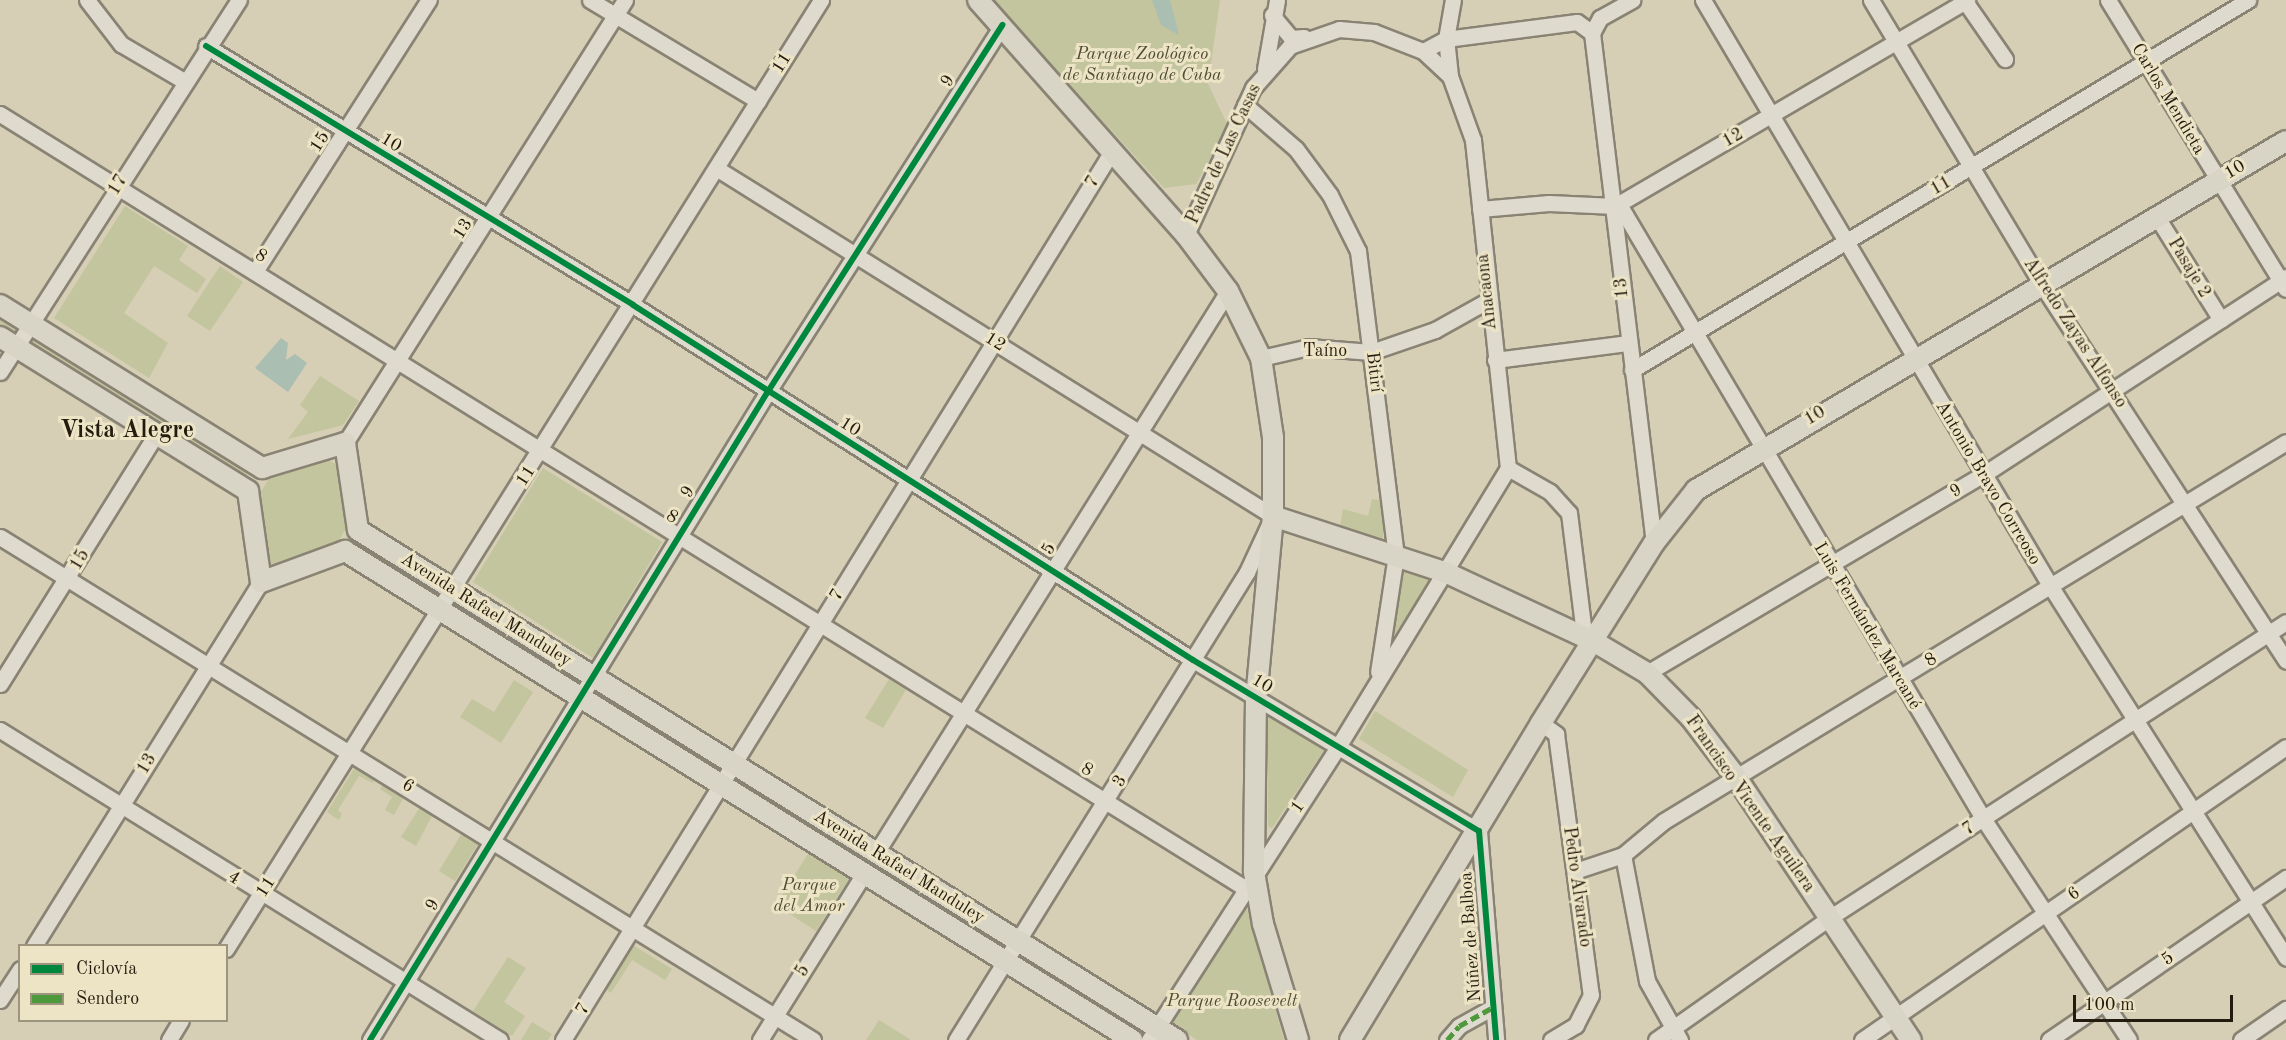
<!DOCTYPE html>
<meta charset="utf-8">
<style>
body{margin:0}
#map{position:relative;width:2286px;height:1040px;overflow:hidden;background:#d6ceb5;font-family:"Old Standard TT",serif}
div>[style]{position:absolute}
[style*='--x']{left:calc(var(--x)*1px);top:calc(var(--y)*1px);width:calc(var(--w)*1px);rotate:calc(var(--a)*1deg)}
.green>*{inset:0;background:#c2c59d}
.water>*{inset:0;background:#abbeb2}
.roads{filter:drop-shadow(2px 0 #898374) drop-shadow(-2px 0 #898374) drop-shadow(0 2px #898374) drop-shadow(0 -2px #898374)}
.minor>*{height:15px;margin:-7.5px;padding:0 7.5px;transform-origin:7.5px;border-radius:7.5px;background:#dedbce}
.major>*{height:20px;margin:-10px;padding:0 10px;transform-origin:10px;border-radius:10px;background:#d9d5c6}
.quiet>*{height:4.5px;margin-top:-2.25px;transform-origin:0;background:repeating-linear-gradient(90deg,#4e993c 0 9px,transparent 0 13.5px)}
.cycleway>*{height:6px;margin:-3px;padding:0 3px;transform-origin:3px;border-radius:3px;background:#00873e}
span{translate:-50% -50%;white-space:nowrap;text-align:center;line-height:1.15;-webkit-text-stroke:6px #ede4c6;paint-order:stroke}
.park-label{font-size:18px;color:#4e4c34;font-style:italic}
.street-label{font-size:18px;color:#241b0f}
.district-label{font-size:24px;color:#241b0f;font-weight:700}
.legend{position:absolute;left:18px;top:944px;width:210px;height:78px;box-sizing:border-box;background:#ede4c6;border:2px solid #9d947d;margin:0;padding:8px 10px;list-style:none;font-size:18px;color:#241b0f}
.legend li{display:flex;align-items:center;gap:12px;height:30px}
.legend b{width:30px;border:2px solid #9d947d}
.scale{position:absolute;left:2073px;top:995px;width:160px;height:27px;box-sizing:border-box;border:3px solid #241b0f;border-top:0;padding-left:8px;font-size:18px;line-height:21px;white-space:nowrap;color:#241b0f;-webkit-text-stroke:4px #ede4c6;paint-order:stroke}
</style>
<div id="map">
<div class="green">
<div style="clip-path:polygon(992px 0,1220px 0,1208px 84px,1228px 126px,1196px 184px,1164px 188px)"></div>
<div style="clip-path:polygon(125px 206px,188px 246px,179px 260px,206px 279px,197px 293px,154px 266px,124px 313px,168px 343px,149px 378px,54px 318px)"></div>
<div style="clip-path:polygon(220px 266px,243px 282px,210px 331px,187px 316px)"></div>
<div style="clip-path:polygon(0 314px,248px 467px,247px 474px,241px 478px,0 327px)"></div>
<div style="clip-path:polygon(320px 376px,359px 401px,343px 425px,288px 439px,308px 412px,300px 405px)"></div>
<div style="clip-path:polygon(326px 459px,341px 467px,348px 524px,336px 546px,272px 565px,266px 560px,257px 498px,272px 474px)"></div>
<div style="clip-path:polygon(543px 468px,662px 542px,593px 658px,473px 582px)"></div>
<div style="clip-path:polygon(1372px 499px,1384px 501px,1383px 541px,1340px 526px,1343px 509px,1368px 516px)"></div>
<div style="clip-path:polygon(361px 542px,442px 588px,440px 599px,357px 549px)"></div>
<div style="clip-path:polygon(1401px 567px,1431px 579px,1389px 643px)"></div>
<div style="clip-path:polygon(456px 599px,583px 678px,580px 684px,451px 608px)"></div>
<div style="clip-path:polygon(889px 679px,906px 690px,883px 728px,865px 718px)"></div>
<div style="clip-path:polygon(514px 680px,533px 692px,501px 743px,460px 717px,472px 699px,494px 712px)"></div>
<div style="clip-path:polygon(593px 688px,721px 763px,723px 770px,719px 774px,591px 693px)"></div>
<div style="clip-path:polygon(1375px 711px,1468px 770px,1453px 797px,1359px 739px)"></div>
<div style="clip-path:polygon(1267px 713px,1325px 749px,1272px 828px,1268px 826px)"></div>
<div style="clip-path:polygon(357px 764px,377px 777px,373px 783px,359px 776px,338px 810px,342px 814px,339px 820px,327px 812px)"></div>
<div style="clip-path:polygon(734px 775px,1007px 943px,1006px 947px,732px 781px)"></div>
<div style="clip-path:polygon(384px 782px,405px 795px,394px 815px,385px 810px,392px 797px,380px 789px)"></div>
<div style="clip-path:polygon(420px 807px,433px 814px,416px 846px,401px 837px)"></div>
<div style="clip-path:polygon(462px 833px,478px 844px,455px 881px,439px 871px)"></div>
<div style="clip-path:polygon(811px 849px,852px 874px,816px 931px,776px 905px)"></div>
<div style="clip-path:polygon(1245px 901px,1284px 1040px,1197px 1040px,1172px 1023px)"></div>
<div style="clip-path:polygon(631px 944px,672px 969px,665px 980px,632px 960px,611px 993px,604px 988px)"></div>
<div style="clip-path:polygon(1021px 951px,1146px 1028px,1145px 1035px,1140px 1037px,1018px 959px)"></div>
<div style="clip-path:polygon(508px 957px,526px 968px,504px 1002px,525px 1016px,512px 1036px,473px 1011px)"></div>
<div style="clip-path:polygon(879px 1020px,911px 1040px,866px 1040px)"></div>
<div style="clip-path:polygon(532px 1022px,552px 1034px,548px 1040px,521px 1040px)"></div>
</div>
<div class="water">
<div style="clip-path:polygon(1152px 0,1170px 0,1179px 35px,1161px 25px)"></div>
<div style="clip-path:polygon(281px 338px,288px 343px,286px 360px,295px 354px,307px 363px,288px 392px,255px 368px)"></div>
</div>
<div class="roads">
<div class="minor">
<div style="--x:87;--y:0;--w:56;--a:52.3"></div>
<div style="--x:121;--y:44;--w:73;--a:30.4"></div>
<div style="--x:590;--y:0;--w:196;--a:31"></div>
<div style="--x:1703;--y:0;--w:682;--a:59.34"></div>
<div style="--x:2051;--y:587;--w:439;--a:57.6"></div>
<div style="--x:1871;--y:0;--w:332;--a:59"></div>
<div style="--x:2042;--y:285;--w:448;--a:57"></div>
<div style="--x:1964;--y:0;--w:72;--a:55.2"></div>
<div style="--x:2108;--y:0;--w:339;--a:58.4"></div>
<div style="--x:1272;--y:15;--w:30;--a:50"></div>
<div style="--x:1291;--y:38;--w:13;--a:-4"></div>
<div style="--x:1592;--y:33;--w:514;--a:83.07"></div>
<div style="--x:206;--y:46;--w:499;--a:31.2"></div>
<div style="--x:633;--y:305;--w:663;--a:32.37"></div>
<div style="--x:1193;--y:660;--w:333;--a:30.9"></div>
<div style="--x:1479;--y:831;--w:210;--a:85.3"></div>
<div style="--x:1423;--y:51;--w:26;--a:-28"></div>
<div style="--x:1446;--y:39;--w:132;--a:-7.4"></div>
<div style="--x:1577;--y:22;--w:19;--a:36"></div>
<div style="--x:1592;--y:33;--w:17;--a:-62"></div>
<div style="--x:1600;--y:18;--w:37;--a:-29"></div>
<div style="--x:1265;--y:69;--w:70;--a:-80.1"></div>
<div style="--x:1245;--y:105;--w:67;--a:40.8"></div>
<div style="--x:1296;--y:149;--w:57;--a:53.5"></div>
<div style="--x:1330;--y:195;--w:63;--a:63.4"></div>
<div style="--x:1358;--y:251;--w:306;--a:82.9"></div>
<div style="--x:1396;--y:555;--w:118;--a:98.7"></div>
<div style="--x:0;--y:114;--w:1466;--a:31.87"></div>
<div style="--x:716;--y:168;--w:657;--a:32"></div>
<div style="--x:1273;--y:516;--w:62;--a:114.9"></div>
<div style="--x:1247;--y:572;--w:551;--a:121.87"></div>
<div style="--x:1615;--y:206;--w:9;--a:32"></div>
<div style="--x:1623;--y:211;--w:708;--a:59.34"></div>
<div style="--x:1984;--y:820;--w:263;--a:56.6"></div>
<div style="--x:1480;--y:209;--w:69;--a:-5"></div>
<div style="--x:1549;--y:203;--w:66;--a:2.6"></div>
<div style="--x:1615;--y:206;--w:408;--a:-30.3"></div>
<div style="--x:2157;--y:217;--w:121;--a:58.1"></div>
<div style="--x:1186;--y:235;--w:162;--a:-65.5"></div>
<div style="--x:1253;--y:88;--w:56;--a:-48.6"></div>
<div style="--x:1290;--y:46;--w:52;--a:-19.1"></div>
<div style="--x:1339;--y:29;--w:35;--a:5"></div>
<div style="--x:1374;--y:32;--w:53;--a:21.2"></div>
<div style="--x:1423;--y:51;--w:37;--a:43"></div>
<div style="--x:256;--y:270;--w:321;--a:-57.4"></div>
<div style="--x:1261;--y:358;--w:49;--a:-12.9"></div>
<div style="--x:1309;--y:347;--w:62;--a:4.6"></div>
<div style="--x:1371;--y:352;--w:68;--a:-19"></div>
<div style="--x:1435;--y:330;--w:60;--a:-29.1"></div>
<div style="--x:1495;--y:360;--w:133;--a:-7.3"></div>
<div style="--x:1632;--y:370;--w:719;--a:-30.99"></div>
<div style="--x:0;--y:372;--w:442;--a:-57.3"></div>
<div style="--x:345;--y:443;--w:524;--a:-57.7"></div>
<div style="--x:1508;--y:468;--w:48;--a:29.7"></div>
<div style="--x:1550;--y:492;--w:28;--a:48"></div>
<div style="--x:1569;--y:513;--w:114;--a:82.9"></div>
<div style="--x:1583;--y:626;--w:18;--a:56"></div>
<div style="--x:0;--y:537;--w:956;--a:31.74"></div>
<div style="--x:1647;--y:673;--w:391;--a:-30.6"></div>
<div style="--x:1984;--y:474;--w:361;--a:-33.1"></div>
<div style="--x:0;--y:684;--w:295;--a:-58"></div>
<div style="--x:1541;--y:723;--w:19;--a:36"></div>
<div style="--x:1556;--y:734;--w:263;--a:82.4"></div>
<div style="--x:1591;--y:995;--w:34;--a:117"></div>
<div style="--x:1576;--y:1025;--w:29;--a:149"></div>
<div style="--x:0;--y:730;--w:588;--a:31.8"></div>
<div style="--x:876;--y:853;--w:663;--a:-57.94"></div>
<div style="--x:1623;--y:855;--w:128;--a:79.2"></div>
<div style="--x:1647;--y:981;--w:68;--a:60.8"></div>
<div style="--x:1575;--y:871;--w:51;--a:-18.4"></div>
<div style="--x:1623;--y:855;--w:53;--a:-39.7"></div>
<div style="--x:1664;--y:821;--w:728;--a:-31.35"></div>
<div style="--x:34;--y:946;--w:429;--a:-58.1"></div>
<div style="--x:226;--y:949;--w:1120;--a:-57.91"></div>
<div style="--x:0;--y:1000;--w:37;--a:-57"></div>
<div style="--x:169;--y:1040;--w:23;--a:-59"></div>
<div style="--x:370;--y:1040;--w:759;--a:-58.47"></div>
<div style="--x:767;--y:393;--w:437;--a:-57.4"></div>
<div style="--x:563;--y:1040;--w:1045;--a:-58.3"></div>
<div style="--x:760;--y:1040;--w:198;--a:-58"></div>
<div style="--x:1149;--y:1040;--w:351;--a:-57.2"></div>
<div style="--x:1339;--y:745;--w:324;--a:-58.6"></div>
<div style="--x:1508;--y:468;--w:330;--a:-96.1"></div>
<div style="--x:1473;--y:140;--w:68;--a:-109.8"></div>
<div style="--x:1450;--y:76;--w:37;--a:-96"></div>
<div style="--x:1446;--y:39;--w:40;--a:-80"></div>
<div style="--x:1447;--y:1040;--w:18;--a:-49"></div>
<div style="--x:1459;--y:1026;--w:37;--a:-29"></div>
<div style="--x:1656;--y:1040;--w:212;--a:-35.2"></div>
<div style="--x:1829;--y:918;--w:544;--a:-32.93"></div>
<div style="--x:1862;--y:1040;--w:515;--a:-34.65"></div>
<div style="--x:2049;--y:1040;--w:287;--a:-34.4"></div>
<div style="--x:2241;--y:1040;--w:55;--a:-34.6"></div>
</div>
<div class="major">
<div style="--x:978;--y:0;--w:314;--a:48.5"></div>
<div style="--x:1186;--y:235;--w:70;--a:53.1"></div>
<div style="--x:1228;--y:291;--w:75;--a:63.8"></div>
<div style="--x:1261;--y:358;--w:80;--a:81.4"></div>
<div style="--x:1273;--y:437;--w:79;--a:90"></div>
<div style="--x:1273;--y:516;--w:183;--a:95.3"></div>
<div style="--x:1256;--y:698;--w:174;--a:90.7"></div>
<div style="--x:1254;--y:872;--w:53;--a:80.2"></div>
<div style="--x:1263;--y:924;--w:121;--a:73.2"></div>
<div style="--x:0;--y:305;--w:309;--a:31.9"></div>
<div style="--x:262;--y:468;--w:87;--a:-16.8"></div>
<div style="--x:345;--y:443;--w:88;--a:81.5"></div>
<div style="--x:358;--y:530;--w:965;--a:31.91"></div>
<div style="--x:0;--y:337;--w:292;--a:31.8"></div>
<div style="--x:248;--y:491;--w:92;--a:81.9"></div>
<div style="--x:261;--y:582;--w:90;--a:-20.3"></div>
<div style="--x:345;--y:551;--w:927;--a:31.85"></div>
<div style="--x:1273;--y:516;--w:183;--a:18.1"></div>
<div style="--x:1447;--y:573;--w:161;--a:25"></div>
<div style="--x:1593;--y:641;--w:63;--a:30.7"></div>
<div style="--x:1647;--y:673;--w:63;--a:45.6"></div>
<div style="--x:1691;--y:718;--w:74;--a:52.7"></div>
<div style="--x:1736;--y:777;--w:316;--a:56.4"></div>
<div style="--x:1350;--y:1040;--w:370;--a:-58.9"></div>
<div style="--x:1541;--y:723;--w:213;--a:-57.9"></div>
<div style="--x:1654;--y:543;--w:68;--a:-51.6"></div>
<div style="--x:1696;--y:490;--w:685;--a:-30.61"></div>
</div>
</div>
<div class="quiet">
<div style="--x:1447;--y:1040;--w:18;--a:-49"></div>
<div style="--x:1459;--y:1026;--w:37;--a:-29"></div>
</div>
<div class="cycleway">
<div style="--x:206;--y:46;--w:499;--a:31.2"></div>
<div style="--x:633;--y:305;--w:663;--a:32.37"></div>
<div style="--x:1193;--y:660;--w:333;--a:30.9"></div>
<div style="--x:1479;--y:831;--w:210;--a:85.3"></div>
<div style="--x:370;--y:1040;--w:759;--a:-58.47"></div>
<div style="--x:767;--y:393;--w:437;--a:-57.4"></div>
</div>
<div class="park-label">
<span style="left:1142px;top:65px">Parque Zoológico<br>de Santiago de Cuba</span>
<span style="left:809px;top:896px">Parque<br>del Amor</span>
<span style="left:1232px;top:1001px">Parque Roosevelt</span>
</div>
<div class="street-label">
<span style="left:782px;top:63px;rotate:-58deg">11</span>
<span style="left:948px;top:81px;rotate:-58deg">9</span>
<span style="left:2168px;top:99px;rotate:59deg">Carlos Mendieta</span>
<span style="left:1733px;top:138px;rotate:-30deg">12</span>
<span style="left:320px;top:142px;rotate:-57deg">15</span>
<span style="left:391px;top:143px;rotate:31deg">10</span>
<span style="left:1224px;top:154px;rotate:-65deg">Padre de Las Casas</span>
<span style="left:2235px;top:170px;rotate:-30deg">10</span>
<span style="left:1093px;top:182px;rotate:-58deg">7</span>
<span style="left:118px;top:185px;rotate:-58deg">17</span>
<span style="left:1941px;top:186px;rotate:-30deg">11</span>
<span style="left:463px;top:229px;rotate:-58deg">13</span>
<span style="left:261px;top:256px;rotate:32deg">8</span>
<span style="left:2189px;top:268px;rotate:59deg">Pasaje 2</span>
<span style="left:1622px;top:288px;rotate:-95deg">13</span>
<span style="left:1487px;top:292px;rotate:-96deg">Anacaona</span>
<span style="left:2075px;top:333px;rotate:57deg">Alfredo Zayas Alfonso</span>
<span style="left:995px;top:342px;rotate:32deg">12</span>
<span style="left:1325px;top:351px">Taíno</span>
<span style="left:1374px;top:372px;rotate:83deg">Bitirí</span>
<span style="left:1815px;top:416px;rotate:-31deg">10</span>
<span style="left:850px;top:427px;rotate:32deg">10</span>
<span style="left:526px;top:476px;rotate:-57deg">11</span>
<span style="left:1988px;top:483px;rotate:59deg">Antonio Bravo Correoso</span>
<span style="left:1956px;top:491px;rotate:-31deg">9</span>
<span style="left:688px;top:492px;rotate:-58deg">9</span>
<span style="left:672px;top:517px;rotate:32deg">8</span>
<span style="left:1049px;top:549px;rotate:-58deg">5</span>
<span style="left:80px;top:560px;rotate:-59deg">15</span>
<span style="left:837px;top:595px;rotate:-58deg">7</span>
<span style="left:486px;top:610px;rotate:32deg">Avenida Rafael Manduley</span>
<span style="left:1867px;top:626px;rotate:59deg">Luis Fernández Marcané</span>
<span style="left:1931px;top:660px;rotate:-31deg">8</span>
<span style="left:1262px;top:684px;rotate:30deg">10</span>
<span style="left:147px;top:764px;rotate:-59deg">13</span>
<span style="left:1087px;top:770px;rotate:31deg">8</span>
<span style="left:1120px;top:781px;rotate:-59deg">3</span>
<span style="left:408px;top:786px;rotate:32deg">6</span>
<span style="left:1750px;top:804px;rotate:55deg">Francisco Vicente Aguilera</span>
<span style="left:1298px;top:807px;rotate:-56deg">1</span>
<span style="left:1969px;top:829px;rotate:-33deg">7</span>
<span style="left:899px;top:867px;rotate:32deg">Avenida Rafael Manduley</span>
<span style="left:234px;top:878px;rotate:32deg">4</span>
<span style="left:266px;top:887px;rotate:-57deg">11</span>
<span style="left:1577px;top:887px;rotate:82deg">Pedro Alvarado</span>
<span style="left:2074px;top:894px;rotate:-35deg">6</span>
<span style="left:433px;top:905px;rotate:-59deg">9</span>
<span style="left:1471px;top:937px;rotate:-94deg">Núñez de Balboa</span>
<span style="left:2168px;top:959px;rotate:-34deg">5</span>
<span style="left:803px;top:971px;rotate:-58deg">5</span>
<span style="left:583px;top:1009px;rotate:-58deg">7</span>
</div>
<div class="district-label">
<span style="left:127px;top:432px">Vista Alegre</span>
</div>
<ul class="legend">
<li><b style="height:8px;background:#00873e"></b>Ciclovía</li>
<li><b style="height:8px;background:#4e993c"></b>Sendero</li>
</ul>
<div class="scale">100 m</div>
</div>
